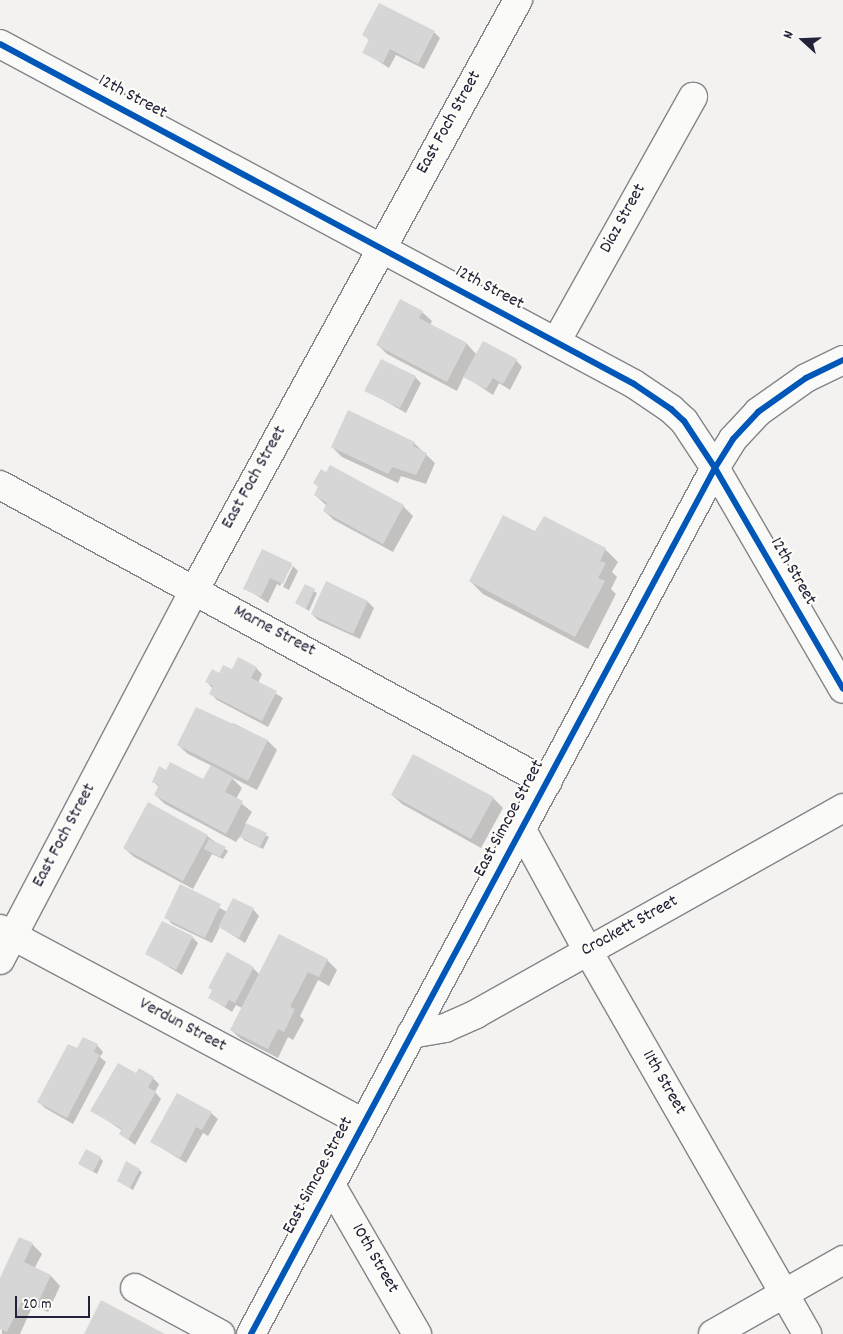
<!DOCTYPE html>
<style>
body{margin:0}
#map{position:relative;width:843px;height:1334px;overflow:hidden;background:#f3f2f0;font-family:Dekko,sans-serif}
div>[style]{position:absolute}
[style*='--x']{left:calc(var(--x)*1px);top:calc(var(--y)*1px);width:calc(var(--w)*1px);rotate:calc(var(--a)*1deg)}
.shadow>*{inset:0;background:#0003}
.building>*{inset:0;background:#d7d6d6}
.roads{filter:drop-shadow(1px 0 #848488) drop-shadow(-1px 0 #848488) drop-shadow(0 1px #848488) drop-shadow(0 -1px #848488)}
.minor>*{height:28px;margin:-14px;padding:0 14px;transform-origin:14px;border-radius:14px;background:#fafaf8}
.cycleway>*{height:6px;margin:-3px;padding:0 3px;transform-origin:3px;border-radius:3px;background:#0057b8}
span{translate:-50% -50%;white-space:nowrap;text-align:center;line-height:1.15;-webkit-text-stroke:4.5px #fdfcf7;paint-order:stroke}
.street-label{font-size:18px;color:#22223b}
.north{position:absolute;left:778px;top:15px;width:50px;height:50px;-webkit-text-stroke:4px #fdfcf7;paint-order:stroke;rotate:290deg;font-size:14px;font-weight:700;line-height:20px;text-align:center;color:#22223b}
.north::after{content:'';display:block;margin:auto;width:18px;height:22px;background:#22223b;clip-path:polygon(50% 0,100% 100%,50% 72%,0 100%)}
.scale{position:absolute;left:15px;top:1296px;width:75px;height:22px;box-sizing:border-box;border:2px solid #22223b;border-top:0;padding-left:6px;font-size:15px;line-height:18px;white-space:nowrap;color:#22223b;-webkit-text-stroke:4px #fdfcf7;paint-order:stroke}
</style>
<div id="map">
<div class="shadow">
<div style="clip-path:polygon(434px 32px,440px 38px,424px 69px,396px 55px,389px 68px,364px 52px,370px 41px,364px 35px)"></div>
<div style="clip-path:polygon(422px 312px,432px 321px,430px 325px,467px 344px,477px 355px,516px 360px,522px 367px,510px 390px,499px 383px,493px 395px,464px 376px,457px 391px,387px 354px,378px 345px)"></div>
<div style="clip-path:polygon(415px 377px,421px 383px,406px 413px,366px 390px)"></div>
<div style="clip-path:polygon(414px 443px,435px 463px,426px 484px,401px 476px,398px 483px,342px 457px,332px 447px)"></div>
<div style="clip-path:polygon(319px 488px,403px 506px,413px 516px,393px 552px,334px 520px,324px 511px,327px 506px,315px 495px)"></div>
<div style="clip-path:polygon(605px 549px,618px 562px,612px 572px,617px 577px,611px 589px,616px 594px,588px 649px,483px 594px,470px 581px)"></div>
<div style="clip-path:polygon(262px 551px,292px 565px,280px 586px,277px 584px,268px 603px,245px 588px)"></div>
<div style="clip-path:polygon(293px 566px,298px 571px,289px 590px,283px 587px)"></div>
<div style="clip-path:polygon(306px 586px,317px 593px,309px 611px,297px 603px)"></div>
<div style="clip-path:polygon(368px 602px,374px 608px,360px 639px,318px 620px,312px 614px)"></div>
<div style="clip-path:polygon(256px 668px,262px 674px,258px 683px,283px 698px,268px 727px,217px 700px,211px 694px,213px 689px,207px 682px,233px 671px)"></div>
<div style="clip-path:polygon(233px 723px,268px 741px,277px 750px,257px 790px,231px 777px,242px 788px,236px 799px,252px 812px,245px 824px,269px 837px,263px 849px,244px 840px,242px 837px,244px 831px,236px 842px,165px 804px,155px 795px,159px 787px,153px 781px,166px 771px,204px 781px,212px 766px,188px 754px,178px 745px,231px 727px)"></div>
<div style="clip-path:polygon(392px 795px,493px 798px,503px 808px,481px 848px,402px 804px)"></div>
<div style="clip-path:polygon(207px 836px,228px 851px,223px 859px,212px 854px,193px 889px,134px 857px,124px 848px)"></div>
<div style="clip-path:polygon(181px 886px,227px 912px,253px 909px,259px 916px,245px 943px,220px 927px,212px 943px,172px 924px,166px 917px)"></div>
<div style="clip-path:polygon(279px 935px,327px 960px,337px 970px,329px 986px,318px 980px,300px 1016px,304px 1020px,293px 1040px,288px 1037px,278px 1058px,241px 1039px,231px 1030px,242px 1008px,236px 1005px,232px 1012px,210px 998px,253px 968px,259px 974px)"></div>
<div style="clip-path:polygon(192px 937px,198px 943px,182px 975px,147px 954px)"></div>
<div style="clip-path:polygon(97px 1045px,103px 1052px,100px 1057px,106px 1062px,73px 1124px,45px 1108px,39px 1102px,78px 1050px)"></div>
<div style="clip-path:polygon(136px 1075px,153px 1078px,159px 1084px,155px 1092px,161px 1099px,135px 1145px,121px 1134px,123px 1131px,91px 1110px)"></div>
<div style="clip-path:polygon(211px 1113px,218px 1119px,208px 1136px,203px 1133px,186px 1163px,152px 1142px)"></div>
<div style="clip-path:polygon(100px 1158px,103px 1161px,97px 1174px,80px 1164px)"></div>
<div style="clip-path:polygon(139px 1170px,142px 1172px,133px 1190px,118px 1181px)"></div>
<div style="clip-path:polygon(32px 1244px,42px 1254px,34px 1269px,51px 1276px,60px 1286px,48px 1312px,33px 1305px,20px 1334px,2px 1334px,0 1281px)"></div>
</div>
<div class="building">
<div style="clip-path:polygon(379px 3px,435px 31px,418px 64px,390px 49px,383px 63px,362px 53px,369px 39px,362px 35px)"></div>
<div style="clip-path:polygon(400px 299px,423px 311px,419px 318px,467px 343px,447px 382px,376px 345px)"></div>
<div style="clip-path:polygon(483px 341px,517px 359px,503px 384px,493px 378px,486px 389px,463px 377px)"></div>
<div style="clip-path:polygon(381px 359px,416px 376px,400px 408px,364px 391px)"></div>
<div style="clip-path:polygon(348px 410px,415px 442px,413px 446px,427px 453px,416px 475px,392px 467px,388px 474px,331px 447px)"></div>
<div style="clip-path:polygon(330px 465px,404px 505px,383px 544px,323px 511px,327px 503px,314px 495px,318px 487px,313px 483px,321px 469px,326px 472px)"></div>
<div style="clip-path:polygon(503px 515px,535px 531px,544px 516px,606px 548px,600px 561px,606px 563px,598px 578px,605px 581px,575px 637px,469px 581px)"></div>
<div style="clip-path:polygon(262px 549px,292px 563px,283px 584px,270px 578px,261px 597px,243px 589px)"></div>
<div style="clip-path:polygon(326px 581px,368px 601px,353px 634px,311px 614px)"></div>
<div style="clip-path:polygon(305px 584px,315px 589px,306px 609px,295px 603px)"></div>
<div style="clip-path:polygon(238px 657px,257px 667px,251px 678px,277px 691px,262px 721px,209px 694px,213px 686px,205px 682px,212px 669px,219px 673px,223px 665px,232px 669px)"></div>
<div style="clip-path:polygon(196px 707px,268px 740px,248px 781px,177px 745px)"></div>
<div style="clip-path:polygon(413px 754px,494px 797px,471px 839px,391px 795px)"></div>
<div style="clip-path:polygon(170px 762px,203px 779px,211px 765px,233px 777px,225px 792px,243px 801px,226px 834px,154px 795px,159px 785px,152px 782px,159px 766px,166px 770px)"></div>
<div style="clip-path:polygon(148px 802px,208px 835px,183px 881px,123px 848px)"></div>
<div style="clip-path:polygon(246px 823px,267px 833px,260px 847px,240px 837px)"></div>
<div style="clip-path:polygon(209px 839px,226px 847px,220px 857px,204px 849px)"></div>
<div style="clip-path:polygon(180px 884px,221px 904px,205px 938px,164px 918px)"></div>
<div style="clip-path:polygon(233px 898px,254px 908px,239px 938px,218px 927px)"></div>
<div style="clip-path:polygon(162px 921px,193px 936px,176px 970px,145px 954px)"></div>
<div style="clip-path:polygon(279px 934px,328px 959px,319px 977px,308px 972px,290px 1007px,295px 1009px,284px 1032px,278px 1029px,268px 1049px,230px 1030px)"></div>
<div style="clip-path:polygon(227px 952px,254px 967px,235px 1003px,229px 1000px,225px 1007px,208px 998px,212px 990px,208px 988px)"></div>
<div style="clip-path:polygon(83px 1037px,98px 1044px,94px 1052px,100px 1055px,67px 1118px,37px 1102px,68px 1044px,77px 1048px)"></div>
<div style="clip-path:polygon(118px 1063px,136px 1073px,139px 1068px,154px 1077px,148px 1087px,156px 1092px,128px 1140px,119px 1134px,122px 1129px,90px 1111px)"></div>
<div style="clip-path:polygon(177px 1093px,212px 1112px,202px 1130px,196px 1127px,180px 1158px,150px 1142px)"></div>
<div style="clip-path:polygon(86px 1149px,101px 1157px,93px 1172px,78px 1164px)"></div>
<div style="clip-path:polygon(126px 1161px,140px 1169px,130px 1188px,117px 1181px)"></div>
<div style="clip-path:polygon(19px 1237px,33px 1243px,24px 1262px,51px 1275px,38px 1303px,24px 1297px,7px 1332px,0 1329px,0 1278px)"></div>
<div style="clip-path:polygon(101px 1300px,165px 1334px,84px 1334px)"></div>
</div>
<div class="roads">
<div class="minor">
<div style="--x:0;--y:44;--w:719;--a:28.2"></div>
<div style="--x:634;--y:384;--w:45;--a:34"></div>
<div style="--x:671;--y:409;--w:18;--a:43"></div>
<div style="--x:684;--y:421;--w:56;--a:56.6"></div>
<div style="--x:715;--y:468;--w:255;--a:59.9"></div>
<div style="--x:556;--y:342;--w:281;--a:-60.8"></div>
<div style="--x:0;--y:485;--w:623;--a:28.58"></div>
<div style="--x:522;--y:830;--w:138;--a:61.4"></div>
<div style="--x:588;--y:951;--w:441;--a:60.2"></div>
<div style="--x:0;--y:929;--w:412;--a:28.1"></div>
<div style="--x:0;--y:960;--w:419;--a:-62.3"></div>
<div style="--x:195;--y:589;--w:672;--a:-61.26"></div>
<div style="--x:411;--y:1034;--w:35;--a:-10"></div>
<div style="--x:445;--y:1028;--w:34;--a:-24"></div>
<div style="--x:476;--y:1014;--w:421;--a:-29.3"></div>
<div style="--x:331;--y:1185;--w:172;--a:60"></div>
<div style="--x:135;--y:1288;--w:97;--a:28.4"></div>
<div style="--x:251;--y:1334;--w:982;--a:-61.82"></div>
<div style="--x:715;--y:468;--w:34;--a:-58"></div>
<div style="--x:733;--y:439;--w:37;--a:-47"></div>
<div style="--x:758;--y:412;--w:59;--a:-35.3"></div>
<div style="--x:806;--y:378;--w:41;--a:-25.9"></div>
<div style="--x:713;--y:1334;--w:150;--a:-29.6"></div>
</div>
</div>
<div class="cycleway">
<div style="--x:0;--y:44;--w:719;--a:28.2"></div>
<div style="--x:634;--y:384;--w:45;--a:34"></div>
<div style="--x:671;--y:409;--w:18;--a:43"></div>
<div style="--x:684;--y:421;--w:56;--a:56.6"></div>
<div style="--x:715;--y:468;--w:255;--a:59.9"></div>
<div style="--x:251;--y:1334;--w:982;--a:-61.82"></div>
<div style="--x:715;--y:468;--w:34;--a:-58"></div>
<div style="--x:733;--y:439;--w:37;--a:-47"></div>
<div style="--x:758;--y:412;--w:59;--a:-35.3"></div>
<div style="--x:806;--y:378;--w:41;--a:-25.9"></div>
</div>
<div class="street-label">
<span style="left:132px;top:98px;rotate:28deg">12th Street</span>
<span style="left:450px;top:123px;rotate:-61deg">East Foch Street</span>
<span style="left:624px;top:219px;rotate:-61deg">Diaz Street</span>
<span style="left:489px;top:289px;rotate:28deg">12th Street</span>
<span style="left:255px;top:478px;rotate:-61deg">East Foch Street</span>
<span style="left:792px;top:572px;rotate:60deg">12th Street</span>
<span style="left:274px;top:632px;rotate:28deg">Marne Street</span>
<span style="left:510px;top:819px;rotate:-62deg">East Simcoe Street</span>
<span style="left:65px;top:836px;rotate:-62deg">East Foch Street</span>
<span style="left:630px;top:927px;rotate:-29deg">Crockett Street</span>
<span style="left:182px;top:1026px;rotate:28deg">Verdun Street</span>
<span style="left:663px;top:1083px;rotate:60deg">11th Street</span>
<span style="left:319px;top:1176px;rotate:-62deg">East Simcoe Street</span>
<span style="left:374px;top:1259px;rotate:60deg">10th Street</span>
</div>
<div class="north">N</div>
<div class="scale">20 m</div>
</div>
